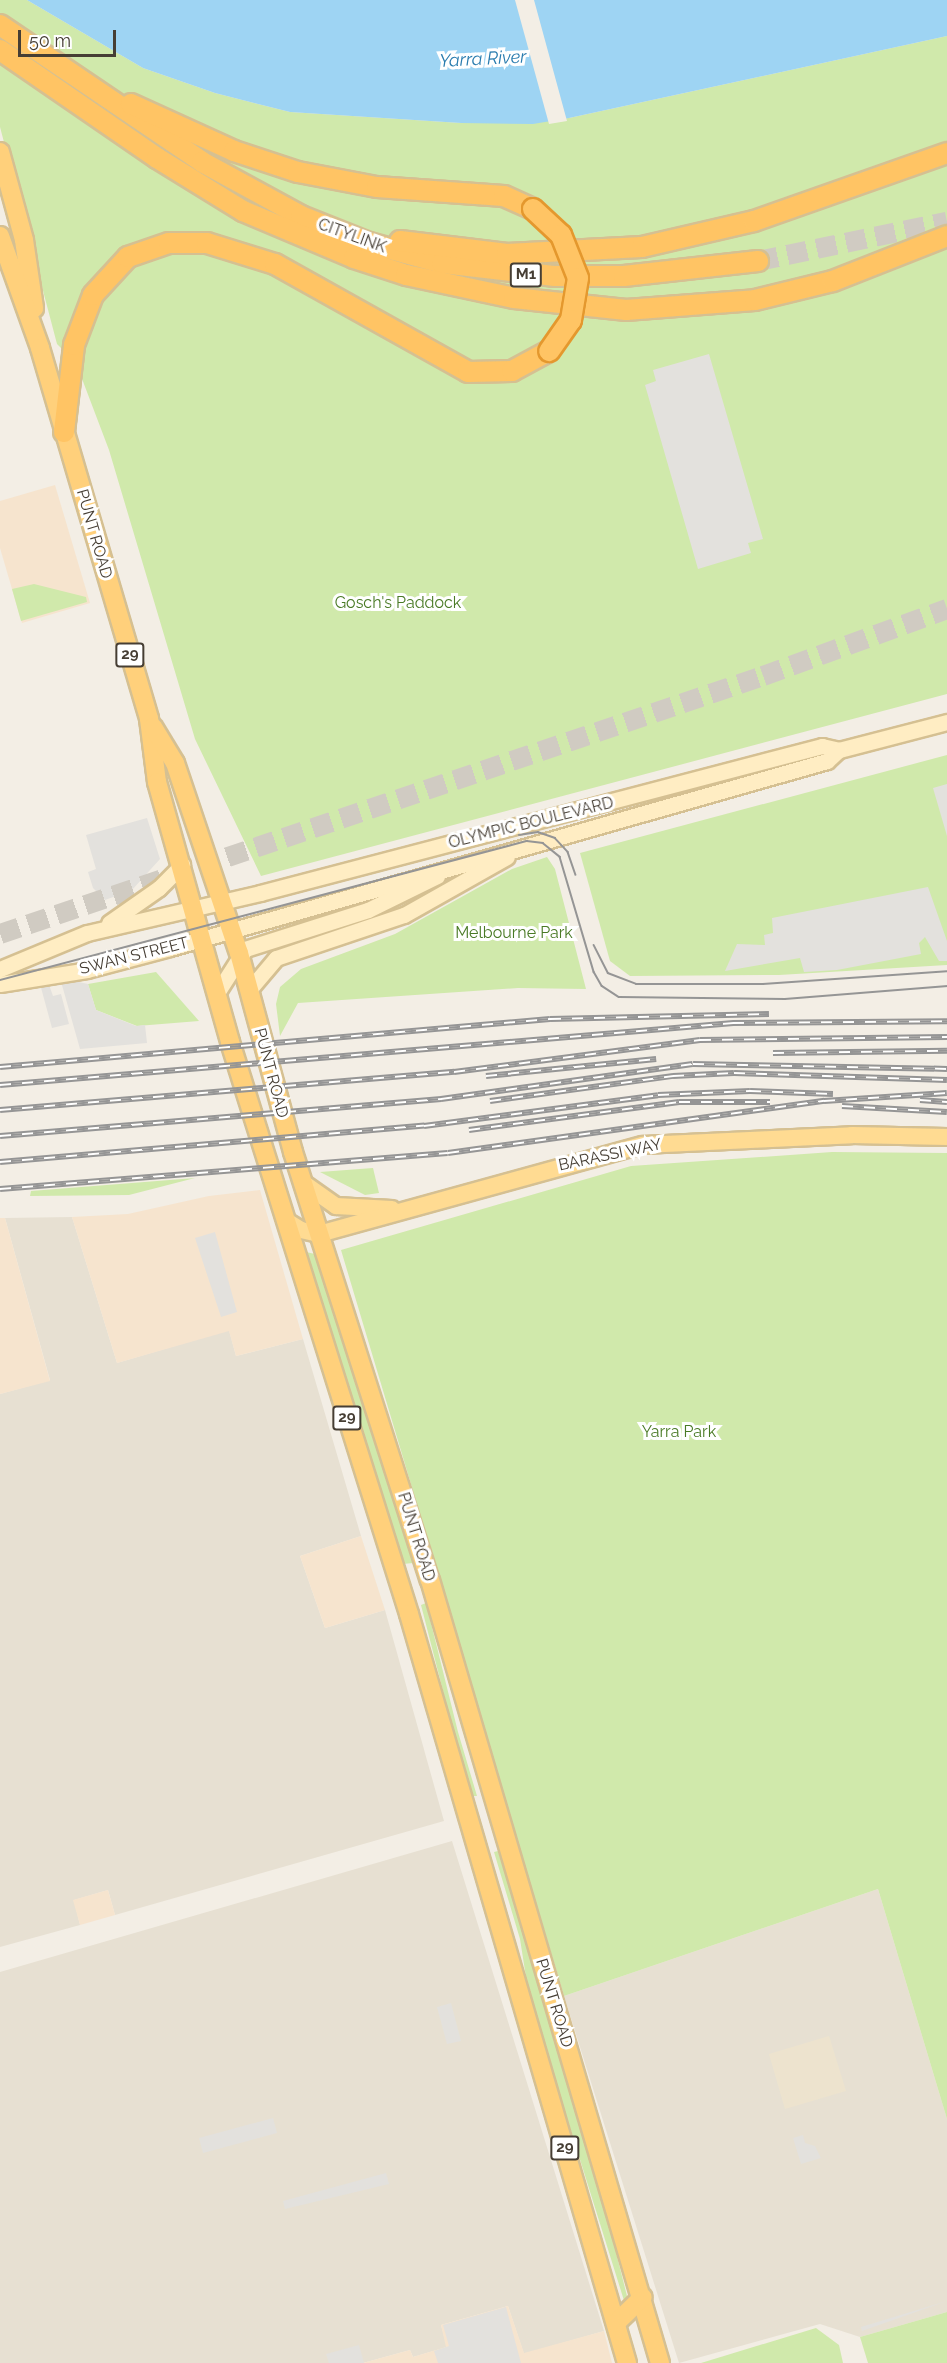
<!DOCTYPE html>
<style>
body{margin:0}
#map{position:relative;width:947px;height:2363px;overflow:hidden;background:#f3eee5;font-family:Raleway,sans-serif}
div>[style]{position:absolute}
[style*='--x']{left:calc(var(--x)*1px);top:calc(var(--y)*1px);width:calc(var(--w)*1px);rotate:calc(var(--a)*1deg)}
.residential>*{inset:0;background:#e7e0d2}
.commercial>*{inset:0;background:#f6e4ce}
.education>*{inset:0;background:#ede3ce}
.green>*{inset:0;background:#d0e9ab}
.parking>*{inset:0;background:#e3e1dd}
.water>*{inset:0;background:#9ed4f3}
.pier>*{inset:0;background:#f3eee5}
.motorway-tunnel>*{height:20px;margin-top:-10px;transform-origin:0;background:repeating-linear-gradient(90deg,#d0cbc2 0 20px,transparent 0 30px)}
.roads{filter:drop-shadow(2px 0 #d5c092) drop-shadow(-2px 0 #d5c092) drop-shadow(0 2px #d5c092) drop-shadow(0 -2px #d5c092)}
.secondary>*{height:15px;margin:-7.5px;padding:0 7.5px;transform-origin:7.5px;border-radius:7.5px;background:#ffedc3}
.primary>*{height:16px;margin:-8px;padding:0 8px;transform-origin:8px;border-radius:8px;background:#ffdb92}
.trunk>*{height:18px;margin:-9px;padding:0 9px;transform-origin:9px;border-radius:9px;background:#ffd07b}
.motorway>*{height:20px;margin:-10px;padding:0 10px;transform-origin:10px;border-radius:10px;background:#ffc464}
.tram>*{height:1.5px;margin:-0.75px;padding:0 0.75px;transform-origin:0.75px;border-radius:0.75px;background:#959595}
.rail>*{height:6px;margin-top:-3px;transform-origin:0;background:repeating-linear-gradient(90deg,#fff 0 11px,#959595 0 22px);box-sizing:border-box;border-block:2px solid #959595}
.bridges{filter:drop-shadow(2px 0 #e4982e) drop-shadow(-2px 0 #e4982e) drop-shadow(0 2px #e4982e) drop-shadow(0 -2px #e4982e)}
.motorway-bridge>*{height:20px;margin:-10px;padding:0 10px;transform-origin:10px;border-radius:10px;background:#ffc464}
span{translate:-50% -50%;white-space:nowrap;text-align:center;line-height:1.15;-webkit-text-stroke:6px #fff;paint-order:stroke}
.shield-label span{padding:2px 4px;background:#fff;border:2px solid;border-radius:4px;-webkit-text-stroke-width:0}
.shield-label{font-size:15px;color:#463e34;font-weight:700}
.street-label{font-size:16px;color:#463e34}
.park-label{font-size:16px;color:#497a25}
.water-label{font-size:18px;color:#287bae;font-style:italic}
.scale{position:absolute;left:18px;top:30px;width:98px;height:27px;box-sizing:border-box;border:3px solid #463e34;border-top:0;padding-left:8px;font-size:18px;line-height:21px;white-space:nowrap;color:#463e34;-webkit-text-stroke:4px #fff;paint-order:stroke}
</style>
<div id="map">
<div class="residential">
<div style="clip-path:polygon(72px 1217px,117px 1363px,229px 1330px,236px 1356px,303px 1339px,361px 1536px,300px 1556px,325px 1628px,385px 1610px,444px 1821px,115px 1915px,108px 1890px,74px 1900px,80px 1925px,0 1947px,0 1394px,50px 1380px,5px 1218px)"></div>
<div style="clip-path:polygon(452px 1841px,604px 2331px,524px 2354px,508px 2306px,441px 2325px,447px 2347px,413px 2357px,410px 2350px,363px 2363px,0 2363px,0 1972px)"></div>
<div style="clip-path:polygon(878px 1889px,947px 2119px,947px 2312px,860px 2337px,820px 2324px,679px 2363px,564px 1996px)"></div>
</div>
<div class="commercial">
<div style="clip-path:polygon(55px 485px,90px 603px,22px 623px,0 548px,0 501px)"></div>
<div style="clip-path:polygon(260px 1190px,303px 1339px,236px 1356px,229px 1331px,117px 1363px,72px 1217px,128px 1214px,209px 1196px)"></div>
<div style="clip-path:polygon(0 1218px,5px 1218px,50px 1381px,0 1394px)"></div>
<div style="clip-path:polygon(361px 1536px,385px 1610px,325px 1628px,300px 1556px)"></div>
<div style="clip-path:polygon(108px 1890px,115px 1915px,80px 1925px,73px 1900px)"></div>
<div style="clip-path:polygon(508px 2306px,524px 2353px,604px 2331px,612px 2363px,363px 2363px,410px 2350px,413px 2357px,446px 2347px,441px 2325px)"></div>
</div>
<div class="education">
<div style="clip-path:polygon(829px 2036px,846px 2091px,785px 2109px,769px 2054px)"></div>
</div>
<div class="green">
<div style="clip-path:polygon(0 0,27px 0,143px 68px,215px 93px,290px 112px,461px 123px,569px 118px,947px 36px,947px 694px,261px 876px,195px 739px,109px 450px,76px 363px,57px 344px,0 127px)"></div>
<div style="clip-path:polygon(34px 584px,86px 597px,87px 602px,21px 621px,12px 589px)"></div>
<div style="clip-path:polygon(947px 755px,947px 965px,779px 975px,630px 976px,610px 961px,580px 853px)"></div>
<div style="clip-path:polygon(547px 857px,555px 869px,586px 989px,518px 988px,298px 1003px,280px 1036px,276px 1004px,280px 987px,301px 969px,395px 934px,512px 869px)"></div>
<div style="clip-path:polygon(156px 972px,199px 1021px,137px 1026px,96px 1010px,88px 984px)"></div>
<div style="clip-path:polygon(832px 1152px,947px 1153px,947px 2119px,878px 1889px,564px 1996px,341px 1250px,631px 1166px)"></div>
<div style="clip-path:polygon(373px 1168px,379px 1193px,365px 1195px,320px 1172px)"></div>
<div style="clip-path:polygon(195px 1178px,129px 1195px,30px 1196px,31px 1191px)"></div>
<div style="clip-path:polygon(306px 1252px,315px 1254px,413px 1563px,403px 1564px)"></div>
<div style="clip-path:polygon(426px 1603px,458px 1732px,477px 1796px,473px 1796px,452px 1726px,421px 1605px)"></div>
<div style="clip-path:polygon(498px 1851px,597px 2177px,628px 2300px,626px 2307px,529px 1996px,520px 1939px,494px 1852px)"></div>
<div style="clip-path:polygon(947px 2312px,947px 2363px,868px 2363px,860px 2337px)"></div>
<div style="clip-path:polygon(816px 2328px,839px 2345px,843px 2363px,701px 2363px)"></div>
</div>
<div class="parking">
<div style="clip-path:polygon(709px 354px,763px 539px,748px 543px,751px 553px,698px 569px,645px 385px,656px 381px,653px 370px)"></div>
<div style="clip-path:polygon(947px 784px,947px 836px,933px 788px)"></div>
<div style="clip-path:polygon(147px 818px,160px 859px,132px 890px,105px 900px,93px 888px,88px 872px,96px 869px,86px 835px)"></div>
<div style="clip-path:polygon(928px 887px,947px 941px,947px 961px,939px 961px,925px 937px,919px 943px,921px 954px,837px 970px,804px 972px,800px 958px,725px 971px,737px 944px,765px 945px,764px 935px,773px 933px,772px 918px)"></div>
<div style="clip-path:polygon(60px 978px,88px 984px,96px 1010px,136px 1026px,145px 1025px,147px 1043px,80px 1049px)"></div>
<div style="clip-path:polygon(48px 982px,53px 996px,61px 994px,69px 1024px,52px 1028px,40px 984px)"></div>
<div style="clip-path:polygon(215px 1232px,237px 1312px,221px 1317px,195px 1238px)"></div>
<div style="clip-path:polygon(451px 2003px,461px 2041px,447px 2044px,437px 2007px)"></div>
<div style="clip-path:polygon(273px 2118px,277px 2133px,203px 2153px,199px 2138px)"></div>
<div style="clip-path:polygon(803px 2135px,805px 2143px,815px 2146px,821px 2158px,801px 2164px,793px 2138px)"></div>
<div style="clip-path:polygon(386px 2173px,389px 2184px,285px 2209px,283px 2201px)"></div>
<div style="clip-path:polygon(947px 2301px,862px 2331px,861px 2327px)"></div>
<div style="clip-path:polygon(506px 2307px,521px 2363px,438px 2363px,434px 2351px,449px 2346px,443px 2325px)"></div>
<div style="clip-path:polygon(359px 2345px,364px 2363px,329px 2363px,326px 2354px)"></div>
</div>
<div class="water">
<div style="clip-path:polygon(27px 0,947px 0,947px 36px,569px 118px,533px 124px,461px 123px,290px 112px,215px 93px,143px 68px)"></div>
</div>
<div class="pier">
<div style="clip-path:polygon(515px 0,534px 0,567px 121px,549px 124px)"></div>
</div>
<div class="motorway-tunnel">
<div style="--x:758;--y:261;--w:193;--a:-11.7"></div>
<div style="--x:0;--y:934;--w:805;--a:-18.68"></div>
<div style="--x:763;--y:676;--w:196;--a:-20"></div>
</div>
<div class="roads">
<div class="secondary">
<div style="--x:109;--y:923;--w:61;--a:-35"></div>
<div style="--x:159;--y:888;--w:33;--a:-45"></div>
<div style="--x:0;--y:969;--w:94;--a:-22.5"></div>
<div style="--x:87;--y:933;--w:178;--a:-13"></div>
<div style="--x:260;--y:893;--w:581;--a:-14.66"></div>
<div style="--x:822;--y:746;--w:17;--a:13"></div>
<div style="--x:839;--y:750;--w:112;--a:-14.5"></div>
<div style="--x:0;--y:984;--w:88;--a:-9.1"></div>
<div style="--x:87;--y:970;--w:86;--a:-14.8"></div>
<div style="--x:170;--y:948;--w:683;--a:-15.89"></div>
<div style="--x:827;--y:761;--w:16;--a:-43"></div>
<div style="--x:249;--y:990;--w:42;--a:-49.8"></div>
<div style="--x:276;--y:958;--w:135;--a:-18.6"></div>
<div style="--x:404;--y:915;--w:118;--a:-29.4"></div>
<div style="--x:217;--y:993;--w:52;--a:-57.5"></div>
<div style="--x:245;--y:949;--w:129;--a:-17.6"></div>
<div style="--x:368;--y:910;--w:77;--a:-26.2"></div>
</div>
<div class="primary">
<div style="--x:302;--y:1182;--w:42;--a:35.2"></div>
<div style="--x:336;--y:1206;--w:56;--a:3.1"></div>
<div style="--x:285;--y:1220;--w:19;--a:32"></div>
<div style="--x:301;--y:1230;--w:18;--a:13"></div>
<div style="--x:319;--y:1234;--w:336;--a:-15.4"></div>
<div style="--x:643;--y:1145;--w:209;--a:-2.7"></div>
<div style="--x:852;--y:1135;--w:95;--a:1.2"></div>
</div>
<div class="trunk">
<div style="--x:0;--y:152;--w:91;--a:74.7"></div>
<div style="--x:24;--y:240;--w:69;--a:81.6"></div>
<div style="--x:0;--y:236;--w:119;--a:70.3"></div>
<div style="--x:40;--y:348;--w:387;--a:73.6"></div>
<div style="--x:149;--y:719;--w:64;--a:82.8"></div>
<div style="--x:157;--y:782;--w:270;--a:74.3"></div>
<div style="--x:230;--y:1042;--w:599;--a:72.62"></div>
<div style="--x:409;--y:1614;--w:780;--a:73.77"></div>
<div style="--x:153;--y:727;--w:42;--a:58.6"></div>
<div style="--x:175;--y:763;--w:200;--a:71.4"></div>
<div style="--x:239;--y:953;--w:206;--a:74.8"></div>
<div style="--x:293;--y:1152;--w:449;--a:72.3"></div>
<div style="--x:430;--y:1580;--w:816;--a:73.63"></div>
<div style="--x:616;--y:2323;--w:37;--a:-44"></div>
</div>
<div class="motorway">
<div style="--x:0;--y:25;--w:244;--a:34.1"></div>
<div style="--x:202;--y:162;--w:113;--a:28.6"></div>
<div style="--x:301;--y:216;--w:73;--a:21.7"></div>
<div style="--x:369;--y:243;--w:76;--a:15.3"></div>
<div style="--x:442;--y:263;--w:114;--a:6.6"></div>
<div style="--x:555;--y:276;--w:69;--a:0"></div>
<div style="--x:624;--y:276;--w:135;--a:-6.4"></div>
<div style="--x:0;--y:50;--w:191;--a:34.5"></div>
<div style="--x:157;--y:158;--w:101;--a:31.6"></div>
<div style="--x:243;--y:211;--w:121;--a:22.9"></div>
<div style="--x:354;--y:258;--w:55;--a:18.1"></div>
<div style="--x:406;--y:275;--w:110;--a:12"></div>
<div style="--x:514;--y:298;--w:113;--a:6.1"></div>
<div style="--x:626;--y:310;--w:129;--a:-4.4"></div>
<div style="--x:755;--y:300;--w:80;--a:-13.7"></div>
<div style="--x:833;--y:281;--w:123;--a:-21.5"></div>
<div style="--x:131;--y:104;--w:113;--a:24.5"></div>
<div style="--x:234;--y:151;--w:67;--a:18.2"></div>
<div style="--x:298;--y:172;--w:80;--a:10.8"></div>
<div style="--x:377;--y:187;--w:127;--a:4.1"></div>
<div style="--x:504;--y:196;--w:32;--a:24"></div>
<div style="--x:400;--y:241;--w:108;--a:6.9"></div>
<div style="--x:507;--y:254;--w:135;--a:-3"></div>
<div style="--x:642;--y:247;--w:115;--a:-13.1"></div>
<div style="--x:754;--y:221;--w:205;--a:-19.4"></div>
<div style="--x:64;--y:432;--w:88;--a:-83.4"></div>
<div style="--x:74;--y:345;--w:53;--a:-69.2"></div>
<div style="--x:93;--y:295;--w:52;--a:-47.4"></div>
<div style="--x:128;--y:257;--w:43;--a:-18.9"></div>
<div style="--x:169;--y:243;--w:38;--a:0"></div>
<div style="--x:207;--y:243;--w:71;--a:17.2"></div>
<div style="--x:275;--y:264;--w:221;--a:29.2"></div>
<div style="--x:468;--y:372;--w:44;--a:-1.3"></div>
<div style="--x:512;--y:371;--w:42;--a:-28.4"></div>
</div>
</div>
<div class="tram">
<div style="--x:519;--y:835;--w:19;--a:-9"></div>
<div style="--x:538;--y:832;--w:18;--a:19"></div>
<div style="--x:555;--y:838;--w:19;--a:47"></div>
<div style="--x:568;--y:852;--w:24;--a:71"></div>
<div style="--x:594;--y:945;--w:31;--a:63"></div>
<div style="--x:608;--y:973;--w:30;--a:21"></div>
<div style="--x:636;--y:984;--w:127;--a:0"></div>
<div style="--x:763;--y:984;--w:184;--a:-4"></div>
<div style="--x:0;--y:980;--w:545;--a:-14.78"></div>
<div style="--x:527;--y:841;--w:16;--a:7"></div>
<div style="--x:543;--y:843;--w:22;--a:39"></div>
<div style="--x:560;--y:857;--w:120;--a:73.5"></div>
<div style="--x:594;--y:972;--w:16;--a:60"></div>
<div style="--x:602;--y:986;--w:20;--a:33"></div>
<div style="--x:619;--y:997;--w:166;--a:0.7"></div>
<div style="--x:785;--y:999;--w:163;--a:-4.6"></div>
</div>
<div class="rail">
<div style="--x:773;--y:1053;--w:174;--a:-0.7"></div>
<div style="--x:0;--y:1067;--w:552;--a:-4.99"></div>
<div style="--x:550;--y:1019;--w:219;--a:-1.3"></div>
<div style="--x:486;--y:1076;--w:171;--a:-5.7"></div>
<div style="--x:0;--y:1085;--w:736;--a:-4.83"></div>
<div style="--x:733;--y:1023;--w:214;--a:-0.5"></div>
<div style="--x:920;--y:1100;--w:27;--a:4"></div>
<div style="--x:490;--y:1101;--w:185;--a:-7.8"></div>
<div style="--x:673;--y:1076;--w:61;--a:-2.8"></div>
<div style="--x:734;--y:1073;--w:213;--a:1.9"></div>
<div style="--x:842;--y:1106;--w:105;--a:3.3"></div>
<div style="--x:0;--y:1110;--w:456;--a:-4.8"></div>
<div style="--x:454;--y:1072;--w:248;--a:-7.4"></div>
<div style="--x:700;--y:1040;--w:247;--a:-0.7"></div>
<div style="--x:469;--y:1130;--w:212;--a:-7.6"></div>
<div style="--x:679;--y:1102;--w:91;--a:0"></div>
<div style="--x:0;--y:1136;--w:443;--a:-4.8"></div>
<div style="--x:441;--y:1099;--w:254;--a:-7.9"></div>
<div style="--x:693;--y:1064;--w:254;--a:1.1"></div>
<div style="--x:0;--y:1162;--w:426;--a:-4.9"></div>
<div style="--x:424;--y:1126;--w:236;--a:-7.5"></div>
<div style="--x:658;--y:1095;--w:92;--a:-2.5"></div>
<div style="--x:750;--y:1091;--w:83;--a:2.1"></div>
<div style="--x:0;--y:1189;--w:449;--a:-4.6"></div>
<div style="--x:448;--y:1153;--w:380;--a:-7.9"></div>
<div style="--x:824;--y:1101;--w:123;--a:-3.7"></div>
</div>
<div class="bridges">
<div class="motorway-bridge">
<div style="--x:533;--y:209;--w:38;--a:43"></div>
<div style="--x:561;--y:235;--w:46;--a:68.4"></div>
<div style="--x:578;--y:278;--w:43;--a:99.5"></div>
<div style="--x:571;--y:320;--w:38;--a:125"></div>
</div>
</div>
<div class="shield-label">
<span style="left:526px;top:275px">M1</span>
<span style="left:130px;top:655px">29</span>
<span style="left:347px;top:1418px">29</span>
<span style="left:565px;top:2148px">29</span>
</div>
<div class="street-label">
<span style="left:352px;top:236px;rotate:20deg">CITYLINK</span>
<span style="left:94px;top:534px;rotate:74deg">PUNT ROAD</span>
<span style="left:531px;top:823px;rotate:-14deg">OLYMPIC BOULEVARD</span>
<span style="left:134px;top:956px;rotate:-14deg">SWAN STREET</span>
<span style="left:271px;top:1073px;rotate:75deg">PUNT ROAD</span>
<span style="left:610px;top:1155px;rotate:-12deg">BARASSI WAY</span>
<span style="left:416px;top:1537px;rotate:73deg">PUNT ROAD</span>
<span style="left:554px;top:2003px;rotate:73deg">PUNT ROAD</span>
</div>
<div class="park-label">
<span style="left:398px;top:603px">Gosch's Paddock</span>
<span style="left:514px;top:933px">Melbourne Park</span>
<span style="left:679px;top:1432px">Yarra Park</span>
</div>
<div class="water-label">
<span style="left:483px;top:59px;rotate:-3deg">Yarra River</span>
</div>
<div class="scale">50 m</div>
</div>
